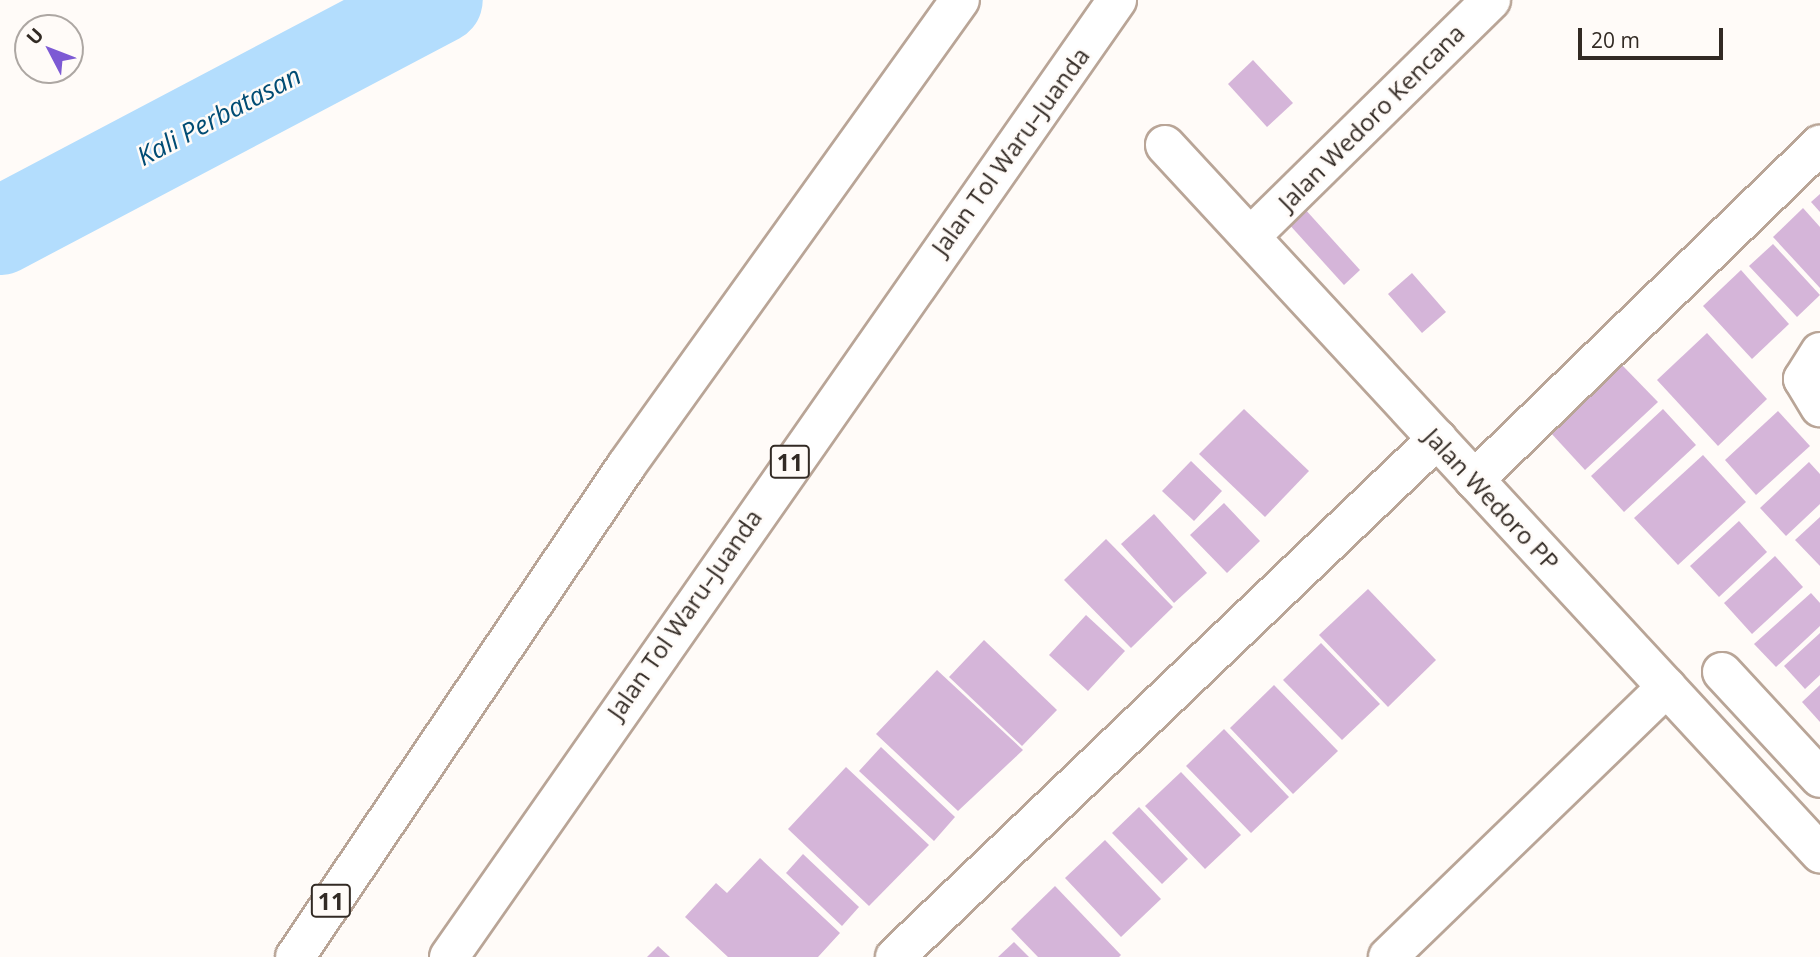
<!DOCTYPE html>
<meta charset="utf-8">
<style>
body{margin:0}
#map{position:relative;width:1820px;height:957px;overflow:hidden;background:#fffbf8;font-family:"Open Sans",sans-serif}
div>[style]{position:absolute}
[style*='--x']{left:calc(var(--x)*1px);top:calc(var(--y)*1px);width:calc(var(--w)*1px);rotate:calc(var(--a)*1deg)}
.river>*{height:88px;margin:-44px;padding:0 44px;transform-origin:44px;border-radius:44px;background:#b3ddfd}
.building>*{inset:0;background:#d5b5d9}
.roads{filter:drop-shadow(2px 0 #b9a597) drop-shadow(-2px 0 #b9a597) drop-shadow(0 2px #b9a597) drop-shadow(0 -2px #b9a597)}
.minor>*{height:38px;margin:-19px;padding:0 19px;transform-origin:19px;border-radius:19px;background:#fff}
.motorway>*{height:38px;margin:-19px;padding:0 19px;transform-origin:19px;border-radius:19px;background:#fff}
span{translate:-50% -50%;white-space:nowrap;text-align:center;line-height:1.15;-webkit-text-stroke:5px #fffbf8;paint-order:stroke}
.shield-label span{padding:2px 5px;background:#fffbf8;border:2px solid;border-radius:5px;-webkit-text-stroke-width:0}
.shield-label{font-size:23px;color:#322a24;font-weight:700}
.street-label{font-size:24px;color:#322a24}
.water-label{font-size:26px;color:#014c74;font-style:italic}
.north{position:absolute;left:14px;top:14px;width:70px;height:70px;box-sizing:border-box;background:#fffbf8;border:2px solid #ada7a3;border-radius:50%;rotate:312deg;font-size:19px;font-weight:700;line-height:28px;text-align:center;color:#322a24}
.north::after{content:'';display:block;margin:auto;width:24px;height:32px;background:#7d5ad4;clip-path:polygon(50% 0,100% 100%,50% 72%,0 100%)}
.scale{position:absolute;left:1578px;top:28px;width:145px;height:32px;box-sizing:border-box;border:4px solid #322a24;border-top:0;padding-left:9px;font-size:21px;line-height:24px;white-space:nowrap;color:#322a24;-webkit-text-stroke:5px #fffbf8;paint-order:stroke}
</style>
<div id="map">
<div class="river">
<div style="--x:0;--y:231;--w:496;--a:-27.8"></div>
</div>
<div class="building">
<div style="clip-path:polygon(1253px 60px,1293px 103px,1267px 127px,1228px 84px)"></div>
<div style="clip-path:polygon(1820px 194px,1820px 212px,1811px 202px)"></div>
<div style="clip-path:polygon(1304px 208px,1360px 270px,1344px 285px,1287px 222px)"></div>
<div style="clip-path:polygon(1803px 208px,1820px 227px,1820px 288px,1773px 237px)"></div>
<div style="clip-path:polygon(1773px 244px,1820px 295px,1797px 317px,1749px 266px)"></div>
<div style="clip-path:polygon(1741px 270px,1789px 324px,1752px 359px,1703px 306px)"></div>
<div style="clip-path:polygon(1412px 273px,1446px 312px,1422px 333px,1388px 294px)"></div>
<div style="clip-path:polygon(1707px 333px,1767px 399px,1718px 446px,1657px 380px)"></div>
<div style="clip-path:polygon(1622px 365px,1658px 402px,1585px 470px,1550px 432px)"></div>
<div style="clip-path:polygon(1244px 409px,1309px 471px,1265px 517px,1199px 454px)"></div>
<div style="clip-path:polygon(1663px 409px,1696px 445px,1624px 512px,1591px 476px)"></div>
<div style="clip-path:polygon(1778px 411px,1810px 446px,1756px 495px,1725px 460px)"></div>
<div style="clip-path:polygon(1703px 455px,1746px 502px,1678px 565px,1634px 518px)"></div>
<div style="clip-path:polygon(1191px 461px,1222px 491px,1194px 521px,1162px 491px)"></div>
<div style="clip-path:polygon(1809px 462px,1820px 474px,1820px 504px,1786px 536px,1760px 508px)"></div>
<div style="clip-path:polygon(1224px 503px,1260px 541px,1227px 573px,1190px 535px)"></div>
<div style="clip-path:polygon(1154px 514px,1207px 573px,1174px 603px,1121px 544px)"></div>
<div style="clip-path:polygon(1820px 517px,1820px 566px,1795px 540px)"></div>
<div style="clip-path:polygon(1739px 521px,1767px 552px,1719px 597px,1690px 566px)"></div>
<div style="clip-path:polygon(1106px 539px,1173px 607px,1131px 648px,1064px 580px)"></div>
<div style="clip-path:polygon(1775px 556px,1803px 587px,1752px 634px,1724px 603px)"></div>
<div style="clip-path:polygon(1368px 589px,1436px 660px,1388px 707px,1319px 635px)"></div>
<div style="clip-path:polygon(1811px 593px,1820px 603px,1820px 626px,1776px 667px,1754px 644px)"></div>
<div style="clip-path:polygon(1086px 615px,1125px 651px,1088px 691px,1049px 655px)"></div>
<div style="clip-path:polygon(1820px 633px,1820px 675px,1805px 689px,1784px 666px)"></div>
<div style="clip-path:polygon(984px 640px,1057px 710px,1022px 746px,949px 677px)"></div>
<div style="clip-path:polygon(1321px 643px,1380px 704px,1342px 740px,1283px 680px)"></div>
<div style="clip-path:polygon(937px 670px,1023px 750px,958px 811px,876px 734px)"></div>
<div style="clip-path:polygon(1274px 685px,1338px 751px,1293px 794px,1230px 728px)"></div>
<div style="clip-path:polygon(1820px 685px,1820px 722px,1802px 702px)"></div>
<div style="clip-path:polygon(1224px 729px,1289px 797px,1251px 833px,1186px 766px)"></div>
<div style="clip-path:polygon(881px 747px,955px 817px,934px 841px,859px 771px)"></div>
<div style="clip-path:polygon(846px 767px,929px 845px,869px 906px,788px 829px)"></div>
<div style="clip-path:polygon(1181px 772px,1241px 835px,1205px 869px,1145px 806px)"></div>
<div style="clip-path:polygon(1139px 807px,1188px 859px,1162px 884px,1112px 833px)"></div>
<div style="clip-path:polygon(1105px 840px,1161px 899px,1121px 937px,1065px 878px)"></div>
<div style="clip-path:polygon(803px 854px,859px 907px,842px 926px,786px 873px)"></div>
<div style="clip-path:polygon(760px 858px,840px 933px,818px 957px,728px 957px,685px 917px,716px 883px,727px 893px)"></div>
<div style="clip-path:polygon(1055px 886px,1121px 955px,1119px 957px,1038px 957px,1011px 929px)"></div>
<div style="clip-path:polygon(1014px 942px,1029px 957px,998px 957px)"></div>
<div style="clip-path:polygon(658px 946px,670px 957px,647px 957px)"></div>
</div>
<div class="roads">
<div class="minor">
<div style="--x:1165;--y:145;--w:965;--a:47.23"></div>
<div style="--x:1252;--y:235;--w:335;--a:-44.5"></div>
<div style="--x:1820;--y:352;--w:32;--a:122"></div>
<div style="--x:1803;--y:379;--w:33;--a:59"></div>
<div style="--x:1474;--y:480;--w:482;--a:-44.1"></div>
<div style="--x:1722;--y:672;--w:144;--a:47.2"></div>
<div style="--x:895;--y:957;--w:750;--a:-43.7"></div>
<div style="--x:1388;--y:957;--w:388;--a:-44.1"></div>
</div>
<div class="motorway">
<div style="--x:295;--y:957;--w:592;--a:-56.01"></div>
<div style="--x:626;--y:466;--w:573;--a:-54.37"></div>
<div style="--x:449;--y:957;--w:1167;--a:-55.08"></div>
</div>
</div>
<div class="shield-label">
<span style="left:790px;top:462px">11</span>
<span style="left:331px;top:901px">11</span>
</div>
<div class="street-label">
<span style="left:1371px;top:117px;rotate:-45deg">Jalan Wedoro Kencana</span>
<span style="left:1010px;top:151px;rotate:-54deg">Jalan Tol Waru–Juanda</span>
<span style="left:1492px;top:499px;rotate:47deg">Jalan Wedoro PP</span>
<span style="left:684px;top:614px;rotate:-55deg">Jalan Tol Waru–Juanda</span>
</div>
<div class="water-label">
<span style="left:219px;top:116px;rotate:-28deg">Kali Perbatasan</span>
</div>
<div class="north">U</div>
<div class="scale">20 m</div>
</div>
